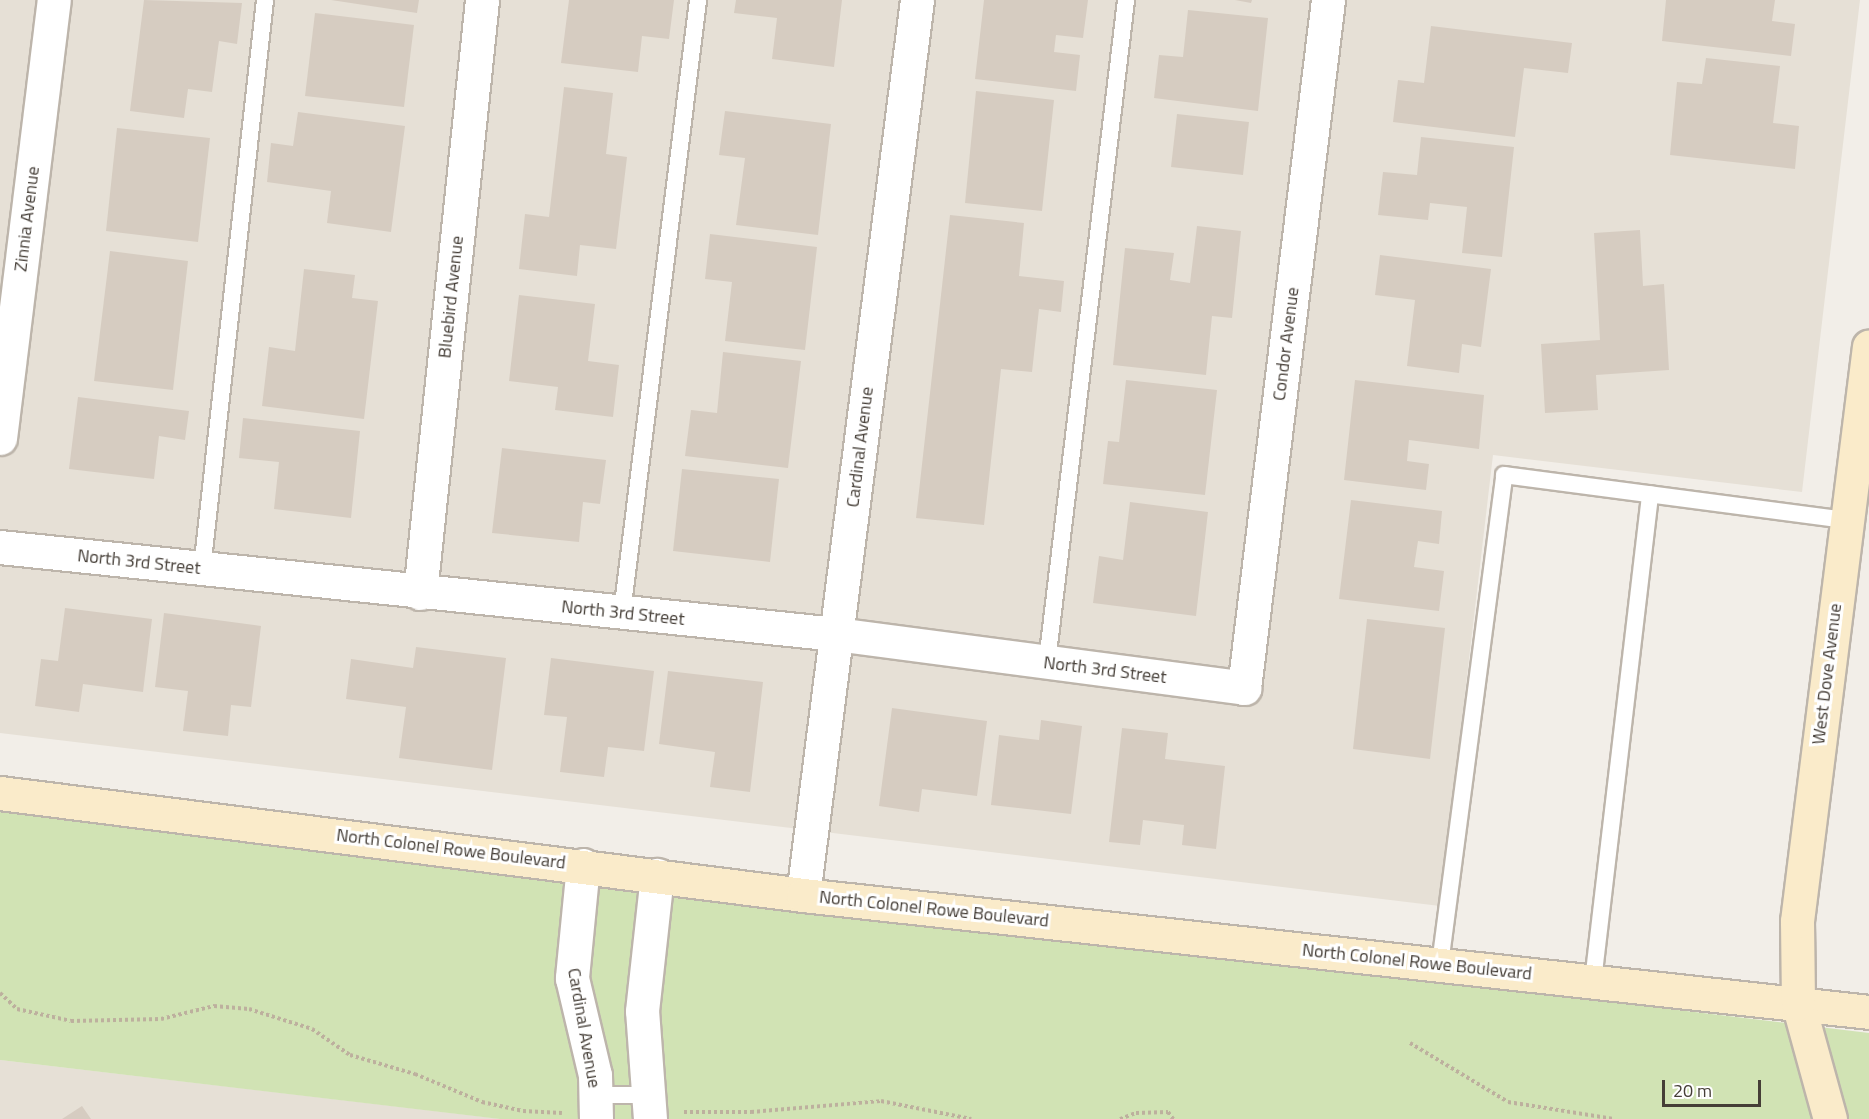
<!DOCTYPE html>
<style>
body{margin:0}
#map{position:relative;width:1869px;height:1119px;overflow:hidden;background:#f2eee8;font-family:"Titillium Web",sans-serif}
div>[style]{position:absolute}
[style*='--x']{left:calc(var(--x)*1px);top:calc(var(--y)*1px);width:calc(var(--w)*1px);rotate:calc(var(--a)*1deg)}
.residential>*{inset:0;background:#e6e0d6}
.green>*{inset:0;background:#d1e3b4}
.building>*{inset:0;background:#d6ccc1}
.path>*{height:4px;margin-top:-2px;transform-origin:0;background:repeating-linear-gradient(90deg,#bdb09e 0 3px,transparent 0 6px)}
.roads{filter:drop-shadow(2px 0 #bdb5ab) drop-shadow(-2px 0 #bdb5ab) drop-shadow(0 2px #bdb5ab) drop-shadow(0 -2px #bdb5ab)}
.service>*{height:16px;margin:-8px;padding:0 8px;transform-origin:8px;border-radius:8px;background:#fff}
.minor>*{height:33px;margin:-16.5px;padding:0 16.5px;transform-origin:16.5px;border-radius:16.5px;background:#fff}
.secondary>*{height:33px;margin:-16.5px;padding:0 16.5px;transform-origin:16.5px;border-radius:16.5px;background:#faebca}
span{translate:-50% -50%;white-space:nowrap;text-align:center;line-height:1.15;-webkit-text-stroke:6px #fff;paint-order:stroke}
.street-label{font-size:18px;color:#453e37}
.scale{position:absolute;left:1662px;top:1080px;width:99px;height:27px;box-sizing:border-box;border:3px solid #453e37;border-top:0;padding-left:8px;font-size:18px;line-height:21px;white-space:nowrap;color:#453e37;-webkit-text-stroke:4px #fff;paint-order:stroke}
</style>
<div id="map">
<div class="residential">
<div style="clip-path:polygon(0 0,1860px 0,1802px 492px,1493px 455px,1440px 906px,0 733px)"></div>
<div style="clip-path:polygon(0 1060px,502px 1119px,0 1119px)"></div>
</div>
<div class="green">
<div style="clip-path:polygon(0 808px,1869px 1033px,1869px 1119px,500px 1119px,0 1060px)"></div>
</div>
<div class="building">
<div style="clip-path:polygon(144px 0,242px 3px,237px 44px,219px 41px,212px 92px,188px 89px,184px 118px,130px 111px)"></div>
<div style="clip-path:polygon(331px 0,419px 0,417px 13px)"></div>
<div style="clip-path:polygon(569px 0,674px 0,669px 39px,642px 36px,638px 72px,561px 63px)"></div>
<div style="clip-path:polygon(736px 0,842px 0,834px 67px,772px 59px,777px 18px,734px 13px)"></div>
<div style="clip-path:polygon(984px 0,1088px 0,1083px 38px,1056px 35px,1054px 52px,1080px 55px,1076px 91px,975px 79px)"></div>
<div style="clip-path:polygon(1235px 0,1252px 0,1251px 3px)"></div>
<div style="clip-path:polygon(1666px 0,1775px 0,1772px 21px,1795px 24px,1791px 56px,1662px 41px)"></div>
<div style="clip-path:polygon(1188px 10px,1268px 18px,1258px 111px,1154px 98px,1159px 55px,1183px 57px)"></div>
<div style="clip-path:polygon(315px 13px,414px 25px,404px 107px,305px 96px)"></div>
<div style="clip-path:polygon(1431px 26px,1572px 43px,1568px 73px,1524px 68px,1515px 137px,1393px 122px,1398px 80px,1424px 83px)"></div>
<div style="clip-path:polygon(1706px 58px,1780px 66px,1773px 123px,1799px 126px,1795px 169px,1670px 155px,1677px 82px,1702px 84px)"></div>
<div style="clip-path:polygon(564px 87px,613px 93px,606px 154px,627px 157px,616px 249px,580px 245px,577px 276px,519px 269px,525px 214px,549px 217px)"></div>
<div style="clip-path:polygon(976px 91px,1054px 100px,1042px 211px,965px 203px)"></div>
<div style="clip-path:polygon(725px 111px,831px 124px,818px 235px,736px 225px,745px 158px,719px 155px)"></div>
<div style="clip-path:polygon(298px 112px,405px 126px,391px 232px,327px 223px,331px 191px,267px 182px,271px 143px,293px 146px)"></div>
<div style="clip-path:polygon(1177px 114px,1249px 122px,1243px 175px,1171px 167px)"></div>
<div style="clip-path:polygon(117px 128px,210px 138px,198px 242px,106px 231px)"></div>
<div style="clip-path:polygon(1421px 137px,1514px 147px,1502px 257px,1462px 253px,1467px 207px,1430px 203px,1428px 220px,1378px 215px,1383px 172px,1417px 175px)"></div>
<div style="clip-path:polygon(950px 215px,1024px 223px,1019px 276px,1064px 281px,1061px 312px,1039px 309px,1032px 372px,1001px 369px,984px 525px,916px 518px)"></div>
<div style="clip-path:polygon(1197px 226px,1241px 231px,1232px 318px,1212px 316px,1206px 375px,1113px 365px,1125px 248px,1174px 253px,1170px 280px,1190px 283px)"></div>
<div style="clip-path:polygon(1640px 230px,1643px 286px,1664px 284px,1669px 370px,1596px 375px,1598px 410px,1545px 413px,1541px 344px,1600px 340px,1594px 233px)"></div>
<div style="clip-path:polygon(710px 234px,817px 247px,805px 350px,725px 341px,732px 282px,705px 279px)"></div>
<div style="clip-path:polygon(110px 251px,188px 261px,173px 390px,94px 381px)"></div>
<div style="clip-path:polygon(1380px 255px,1491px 269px,1481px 347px,1462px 344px,1459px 373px,1407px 366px,1415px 300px,1375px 295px)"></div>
<div style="clip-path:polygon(304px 269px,355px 275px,352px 298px,378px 301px,364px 419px,262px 406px,269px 347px,295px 351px)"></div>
<div style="clip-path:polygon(519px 295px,595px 304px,588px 361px,619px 365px,613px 417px,555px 410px,558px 387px,509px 381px)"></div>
<div style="clip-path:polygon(723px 352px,801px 361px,788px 468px,685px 456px,691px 410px,717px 413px)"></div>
<div style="clip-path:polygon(1126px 380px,1217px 390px,1205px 495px,1103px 484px,1108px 441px,1119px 442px)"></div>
<div style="clip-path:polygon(1355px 380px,1484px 395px,1479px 449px,1409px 440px,1407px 461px,1429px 464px,1426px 490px,1344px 480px)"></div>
<div style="clip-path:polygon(78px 397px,189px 411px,185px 440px,159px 436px,154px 479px,69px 469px)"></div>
<div style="clip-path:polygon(243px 418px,360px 431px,351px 518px,274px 509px,279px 462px,239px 458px)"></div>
<div style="clip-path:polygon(502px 448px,606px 460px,600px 504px,583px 502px,579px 542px,492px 533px)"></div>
<div style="clip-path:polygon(682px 469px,779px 479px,770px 562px,673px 551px)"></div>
<div style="clip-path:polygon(1351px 500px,1442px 511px,1439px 544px,1418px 541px,1414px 567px,1444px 571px,1439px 611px,1339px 599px)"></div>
<div style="clip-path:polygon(1130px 502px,1208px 512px,1196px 616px,1093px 603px,1099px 556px,1123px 560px)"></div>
<div style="clip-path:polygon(65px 608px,152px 619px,143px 692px,83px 684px,79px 712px,35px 706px,41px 659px,58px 661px)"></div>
<div style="clip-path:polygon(164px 613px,261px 626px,251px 707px,231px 705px,228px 736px,183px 731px,188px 691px,155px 687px)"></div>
<div style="clip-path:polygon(1367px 619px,1445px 628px,1430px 759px,1353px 749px)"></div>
<div style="clip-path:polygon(416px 647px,506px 658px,492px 770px,399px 758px,406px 707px,346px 699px,351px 659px,413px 668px)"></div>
<div style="clip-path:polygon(551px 658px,654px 671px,644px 751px,608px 747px,604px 777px,560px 772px,567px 717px,544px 715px)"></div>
<div style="clip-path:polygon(668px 671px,763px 682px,750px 792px,710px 787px,715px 752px,659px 744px)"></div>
<div style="clip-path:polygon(892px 708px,987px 721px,977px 796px,922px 789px,919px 812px,879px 806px)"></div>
<div style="clip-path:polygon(1041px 720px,1082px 726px,1071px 814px,991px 805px,999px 735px,1039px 740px)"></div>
<div style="clip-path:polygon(1122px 728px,1168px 733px,1165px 759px,1225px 766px,1216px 849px,1182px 845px,1184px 825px,1143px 820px,1140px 845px,1109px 842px)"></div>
<div style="clip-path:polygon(82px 1106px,91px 1119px,62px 1119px)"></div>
</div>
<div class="path">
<div style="--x:0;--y:993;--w:23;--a:43"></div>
<div style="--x:17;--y:1009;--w:55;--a:12.5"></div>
<div style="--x:71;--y:1021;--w:90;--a:-1.3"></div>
<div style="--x:161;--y:1019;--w:55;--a:-13.8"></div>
<div style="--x:214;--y:1006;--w:35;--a:5"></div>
<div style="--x:249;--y:1009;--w:66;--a:17.6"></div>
<div style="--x:312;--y:1029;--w:46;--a:34.4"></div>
<div style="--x:350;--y:1055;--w:68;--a:16.3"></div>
<div style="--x:415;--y:1074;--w:73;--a:22.7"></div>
<div style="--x:482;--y:1102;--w:42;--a:12.4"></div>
<div style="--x:523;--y:1111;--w:39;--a:3"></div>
<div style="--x:1410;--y:1043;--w:114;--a:31"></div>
<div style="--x:1508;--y:1102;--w:107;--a:9.1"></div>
<div style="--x:684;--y:1112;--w:67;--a:0"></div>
<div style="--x:751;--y:1112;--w:130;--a:-4.8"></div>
<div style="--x:881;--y:1101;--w:92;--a:11.3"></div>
<div style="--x:1120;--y:1119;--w:17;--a:-21"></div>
<div style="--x:1136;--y:1113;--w:32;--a:-2"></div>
<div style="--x:1168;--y:1112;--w:9;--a:54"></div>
</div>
<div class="roads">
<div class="service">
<div style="--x:202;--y:569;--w:572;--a:-83.68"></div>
<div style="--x:622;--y:613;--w:618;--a:-82.93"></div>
<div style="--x:1047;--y:662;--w:667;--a:-83.19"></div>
<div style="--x:1440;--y:964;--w:493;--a:-82.5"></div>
<div style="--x:1504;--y:475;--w:346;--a:7.5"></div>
<div style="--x:1593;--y:981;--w:490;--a:-83.3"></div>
<div style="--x:596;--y:1095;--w:53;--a:0"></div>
</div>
<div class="minor">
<div style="--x:0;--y:438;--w:441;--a:-83"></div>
<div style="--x:0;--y:547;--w:841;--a:5.94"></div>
<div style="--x:836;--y:634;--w:412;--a:7.5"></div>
<div style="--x:1244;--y:688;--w:693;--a:-83.04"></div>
<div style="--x:420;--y:593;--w:596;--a:-84.03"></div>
<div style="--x:583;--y:865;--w:114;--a:95.6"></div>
<div style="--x:572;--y:978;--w:100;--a:76.7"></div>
<div style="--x:595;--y:1075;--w:44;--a:88.7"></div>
<div style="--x:803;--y:895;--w:902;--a:-82.74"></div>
<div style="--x:650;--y:1119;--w:108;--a:-94.2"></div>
<div style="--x:642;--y:1011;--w:137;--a:-83.7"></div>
</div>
<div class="secondary">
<div style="--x:0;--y:793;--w:809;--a:7.24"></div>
<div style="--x:803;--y:895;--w:1072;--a:6.26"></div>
<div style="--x:1830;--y:1119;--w:120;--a:-105.4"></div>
<div style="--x:1798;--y:1003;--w:82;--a:-90.7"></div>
<div style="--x:1797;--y:921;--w:579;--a:-82.86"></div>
</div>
</div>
<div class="street-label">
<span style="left:27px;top:219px;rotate:-83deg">Zinnia Avenue</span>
<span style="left:451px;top:297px;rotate:-84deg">Bluebird Avenue</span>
<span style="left:1286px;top:344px;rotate:-83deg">Condor Avenue</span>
<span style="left:860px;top:447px;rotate:-83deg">Cardinal Avenue</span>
<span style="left:139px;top:562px;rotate:6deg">North 3rd Street</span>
<span style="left:623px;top:613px;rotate:6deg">North 3rd Street</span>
<span style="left:1105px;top:670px;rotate:7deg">North 3rd Street</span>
<span style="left:1827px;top:674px;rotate:-83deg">West Dove Avenue</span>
<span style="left:451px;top:849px;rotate:7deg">North Colonel Rowe Boulevard</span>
<span style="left:934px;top:909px;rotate:6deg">North Colonel Rowe Boulevard</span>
<span style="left:1417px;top:962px;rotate:6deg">North Colonel Rowe Boulevard</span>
<span style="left:584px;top:1028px;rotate:80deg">Cardinal Avenue</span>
</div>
<div class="scale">20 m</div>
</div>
